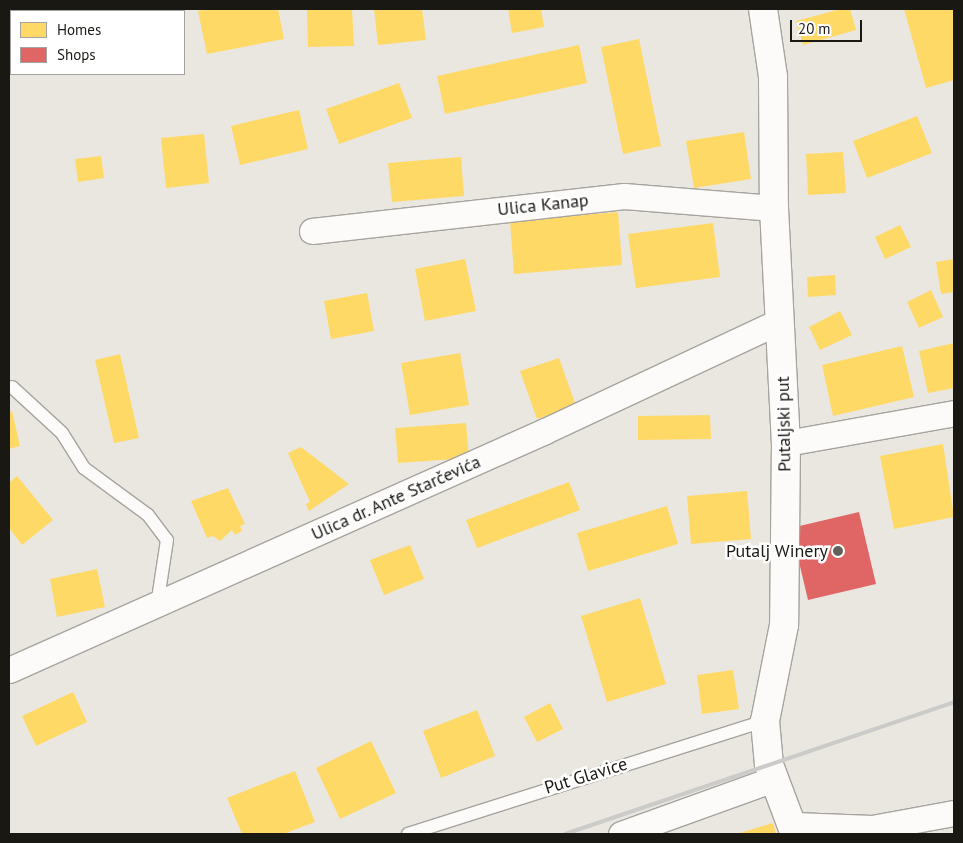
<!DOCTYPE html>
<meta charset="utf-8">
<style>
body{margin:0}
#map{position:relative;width:963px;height:843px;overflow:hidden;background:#e9e7e0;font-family:"PT Sans",sans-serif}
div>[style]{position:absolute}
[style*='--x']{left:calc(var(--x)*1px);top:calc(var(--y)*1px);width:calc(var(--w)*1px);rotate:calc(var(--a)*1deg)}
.homes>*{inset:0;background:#ffd966}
.shops>*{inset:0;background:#e06666}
.roads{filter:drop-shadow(1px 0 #a6a49f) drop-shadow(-1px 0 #a6a49f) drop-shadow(0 1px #a6a49f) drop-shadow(0 -1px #a6a49f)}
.service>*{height:12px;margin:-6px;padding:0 6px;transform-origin:6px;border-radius:6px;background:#fcfbfa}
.minor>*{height:25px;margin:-12.5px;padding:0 12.5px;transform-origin:12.5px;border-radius:12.5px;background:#fcfbfa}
.tertiary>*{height:28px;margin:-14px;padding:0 14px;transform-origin:14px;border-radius:14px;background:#fcfbfa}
.rail>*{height:4px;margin:-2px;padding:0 2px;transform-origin:2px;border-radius:2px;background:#cbcbc9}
.dots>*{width:14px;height:14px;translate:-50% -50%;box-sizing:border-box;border:2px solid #fff;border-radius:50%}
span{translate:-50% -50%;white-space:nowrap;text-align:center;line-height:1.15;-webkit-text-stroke:5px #fff;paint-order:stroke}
.street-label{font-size:18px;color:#1a1813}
.poi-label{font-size:18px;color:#1a1813}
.right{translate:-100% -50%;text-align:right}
.frame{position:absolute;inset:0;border:10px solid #1a1813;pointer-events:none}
.legend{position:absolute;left:10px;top:10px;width:175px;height:65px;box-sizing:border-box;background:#fff;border:1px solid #a3a3a1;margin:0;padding:6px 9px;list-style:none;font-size:15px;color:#1a1813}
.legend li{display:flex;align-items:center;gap:10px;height:25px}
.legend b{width:25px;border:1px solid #a3a3a1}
.scale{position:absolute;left:790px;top:20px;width:72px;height:22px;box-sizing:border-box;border:2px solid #1a1813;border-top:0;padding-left:6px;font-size:15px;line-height:18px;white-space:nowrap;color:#1a1813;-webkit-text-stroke:4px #fff;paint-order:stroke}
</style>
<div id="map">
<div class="homes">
<div style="clip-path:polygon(154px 9px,176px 9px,177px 11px,147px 11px)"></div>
<div style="clip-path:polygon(209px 9px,278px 9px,284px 39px,207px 54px,198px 11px)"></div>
<div style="clip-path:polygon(307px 9px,352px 9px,354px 46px,308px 47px)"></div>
<div style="clip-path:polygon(374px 9px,422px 9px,426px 40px,378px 45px)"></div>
<div style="clip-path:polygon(508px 9px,541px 9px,544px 27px,512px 33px)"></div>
<div style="clip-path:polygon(841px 9px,850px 9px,856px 30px,803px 45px,796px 21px)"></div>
<div style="clip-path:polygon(904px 9px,954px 9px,954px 80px,926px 88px)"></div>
<div style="clip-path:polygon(639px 39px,661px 146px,623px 154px,601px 47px)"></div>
<div style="clip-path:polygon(579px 45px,587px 83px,445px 114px,437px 76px)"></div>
<div style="clip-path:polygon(399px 83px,412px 118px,339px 144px,326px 109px)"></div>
<div style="clip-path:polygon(299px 110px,308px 149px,240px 165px,231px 126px)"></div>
<div style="clip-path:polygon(917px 116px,932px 153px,867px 178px,853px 141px)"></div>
<div style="clip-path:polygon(744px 132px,751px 179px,694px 188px,686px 141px)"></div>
<div style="clip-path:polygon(204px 134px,209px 183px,166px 188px,161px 138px)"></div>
<div style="clip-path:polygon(843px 152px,846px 193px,808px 195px,806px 154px)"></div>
<div style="clip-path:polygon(101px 156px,104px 178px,78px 182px,75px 159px)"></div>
<div style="clip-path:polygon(461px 157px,464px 196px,392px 202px,388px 163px)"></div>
<div style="clip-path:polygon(618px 212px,622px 265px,514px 274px,510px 221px)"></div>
<div style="clip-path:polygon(713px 223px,720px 277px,636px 288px,628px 234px)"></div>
<div style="clip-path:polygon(900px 225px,911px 247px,885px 259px,875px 237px)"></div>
<div style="clip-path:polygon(465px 259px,476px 311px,425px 321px,415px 269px)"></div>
<div style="clip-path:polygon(954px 259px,954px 292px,941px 294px,936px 262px)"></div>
<div style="clip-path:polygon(835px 275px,836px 295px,808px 297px,807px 277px)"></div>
<div style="clip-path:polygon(931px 290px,943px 317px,919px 328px,907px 302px)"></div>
<div style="clip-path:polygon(367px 293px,374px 331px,331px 339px,324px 301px)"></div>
<div style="clip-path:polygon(840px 311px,852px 335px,820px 350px,809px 327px)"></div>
<div style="clip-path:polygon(954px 343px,954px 388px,928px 393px,919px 351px)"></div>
<div style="clip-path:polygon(902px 346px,914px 397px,833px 416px,822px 365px)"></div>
<div style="clip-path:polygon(460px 353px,469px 405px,410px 415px,401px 363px)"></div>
<div style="clip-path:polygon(120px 354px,139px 438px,114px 443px,95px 360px)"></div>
<div style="clip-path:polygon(559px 358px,576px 406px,537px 419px,520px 371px)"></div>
<div style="clip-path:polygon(12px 411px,20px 446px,9px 449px,9px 412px)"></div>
<div style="clip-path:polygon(710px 415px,711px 439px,638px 440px,638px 416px)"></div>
<div style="clip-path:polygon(466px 423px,469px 458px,398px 463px,395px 428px)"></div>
<div style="clip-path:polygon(943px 444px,954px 517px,894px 529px,880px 456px)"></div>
<div style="clip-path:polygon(301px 447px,349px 484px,309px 511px,306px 504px,310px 502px,288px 453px)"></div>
<div style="clip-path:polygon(17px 476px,53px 520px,22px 545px,9px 528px,9px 483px)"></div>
<div style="clip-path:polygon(569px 482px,580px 510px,477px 548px,466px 520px)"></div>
<div style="clip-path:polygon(228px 488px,245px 524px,240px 526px,242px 531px,235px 535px,232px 530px,220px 541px,213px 536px,207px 538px,191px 501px)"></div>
<div style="clip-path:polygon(747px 491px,751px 539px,691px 544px,687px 496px)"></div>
<div style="clip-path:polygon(667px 506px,678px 544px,588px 571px,577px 533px)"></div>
<div style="clip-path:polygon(410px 545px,424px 579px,384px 595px,370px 560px)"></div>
<div style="clip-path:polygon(97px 569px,105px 607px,57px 617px,50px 579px)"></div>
<div style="clip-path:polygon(640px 598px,666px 684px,607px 702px,581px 616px)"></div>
<div style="clip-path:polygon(733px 670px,739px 709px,702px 714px,697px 675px)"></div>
<div style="clip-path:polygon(73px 692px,87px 722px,36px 746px,22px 716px)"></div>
<div style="clip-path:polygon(550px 703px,563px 729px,537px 742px,524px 717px)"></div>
<div style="clip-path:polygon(477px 710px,495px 756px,441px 778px,423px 731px)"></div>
<div style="clip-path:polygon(371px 741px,396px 793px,340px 819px,316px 768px)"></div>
<div style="clip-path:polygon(295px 771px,315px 822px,283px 834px,242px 834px,227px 798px)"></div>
<div style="clip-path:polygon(773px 823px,776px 834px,736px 834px)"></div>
</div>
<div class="shops">
<div style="clip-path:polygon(859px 512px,876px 584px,808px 600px,791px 528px)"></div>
</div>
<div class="roads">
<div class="service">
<div style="--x:12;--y:387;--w:68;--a:42.6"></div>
<div style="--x:62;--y:433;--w:41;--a:57.8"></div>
<div style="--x:84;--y:468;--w:79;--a:36.3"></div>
<div style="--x:148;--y:515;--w:31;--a:53"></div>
<div style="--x:167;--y:540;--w:66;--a:98.7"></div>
<div style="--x:408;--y:834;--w:374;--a:-17.6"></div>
</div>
<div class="minor">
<div style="--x:312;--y:231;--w:314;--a:-6.4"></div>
<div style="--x:624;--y:196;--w:150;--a:4.6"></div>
<div style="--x:786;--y:443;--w:171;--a:-10.1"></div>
<div style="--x:9;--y:670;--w:587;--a:-24.03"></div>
<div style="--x:545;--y:431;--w:259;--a:-25.1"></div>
<div style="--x:794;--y:825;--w:78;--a:2.2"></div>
<div style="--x:872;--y:828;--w:83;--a:-10.4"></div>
<div style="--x:621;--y:834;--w:163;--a:-19.8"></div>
</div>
<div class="tertiary">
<div style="--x:763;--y:9;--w:69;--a:81.6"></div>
<div style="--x:773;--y:77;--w:131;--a:89.6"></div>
<div style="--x:774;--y:208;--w:235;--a:87.1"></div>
<div style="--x:786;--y:443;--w:182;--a:90.6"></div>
<div style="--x:784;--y:625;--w:98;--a:101.2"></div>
<div style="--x:765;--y:721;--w:44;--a:84.8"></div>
<div style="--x:769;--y:765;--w:74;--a:69.4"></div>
</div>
</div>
<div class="rail">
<div style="--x:565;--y:834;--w:411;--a:-18.7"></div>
</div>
<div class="dots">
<div style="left:838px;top:551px;background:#62605b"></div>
</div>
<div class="street-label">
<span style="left:543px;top:205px;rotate:-6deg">Ulica Kanap</span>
<span style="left:784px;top:424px;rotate:-91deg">Putaljski put</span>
<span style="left:396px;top:498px;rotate:-24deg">Ulica dr. Ante Starčevića</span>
<span style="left:586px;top:776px;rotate:-17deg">Put Glavice</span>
</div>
<div class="poi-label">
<span class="right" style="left:828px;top:551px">Putalj Winery</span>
</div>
<div class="frame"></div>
<ul class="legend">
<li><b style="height:14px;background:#ffd966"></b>Homes</li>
<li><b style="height:14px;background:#e06666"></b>Shops</li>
</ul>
<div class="scale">20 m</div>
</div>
